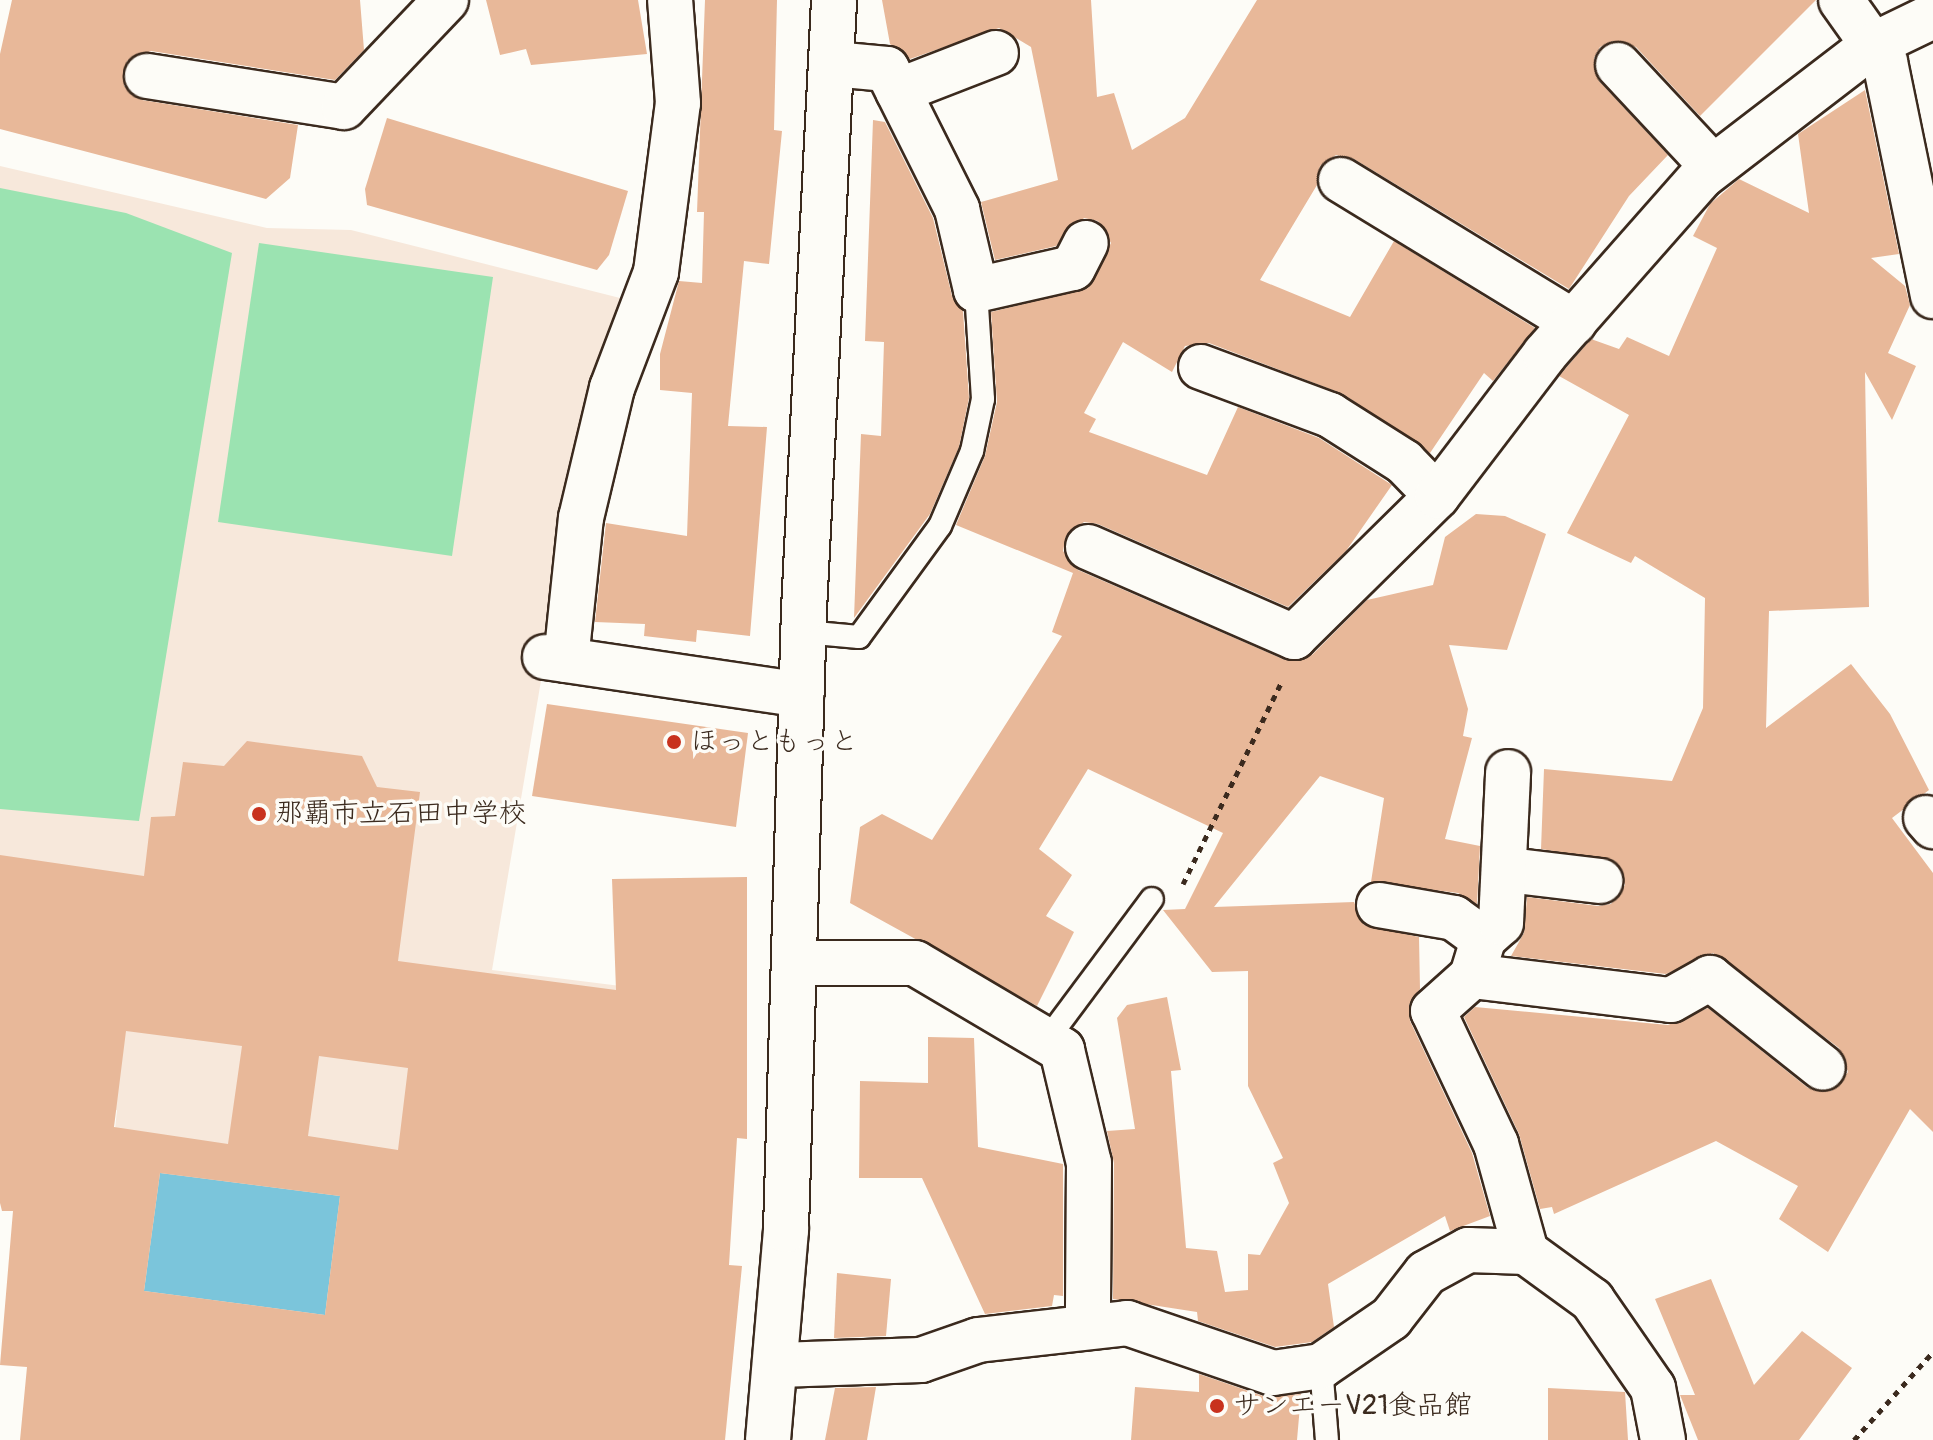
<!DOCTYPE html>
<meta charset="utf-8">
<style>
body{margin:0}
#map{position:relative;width:1933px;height:1440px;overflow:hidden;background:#fdfcf7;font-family:Pangolin,"Klee One",sans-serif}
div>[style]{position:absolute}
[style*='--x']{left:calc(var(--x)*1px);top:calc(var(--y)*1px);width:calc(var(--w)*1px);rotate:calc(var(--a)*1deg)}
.built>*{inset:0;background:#f7e8db}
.green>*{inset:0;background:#9be3b1}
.water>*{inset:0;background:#7bc5db}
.building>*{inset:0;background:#e8b899}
.path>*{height:5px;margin-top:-2.5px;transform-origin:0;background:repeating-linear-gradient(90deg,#3b2a1e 0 6px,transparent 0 12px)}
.roads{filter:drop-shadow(2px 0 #3b2a1e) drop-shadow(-2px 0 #3b2a1e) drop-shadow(0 2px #3b2a1e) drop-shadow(0 -2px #3b2a1e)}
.service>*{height:22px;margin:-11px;padding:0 11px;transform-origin:11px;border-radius:11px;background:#fdfcf7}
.minor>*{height:44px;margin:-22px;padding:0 22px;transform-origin:22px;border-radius:22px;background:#fdfcf7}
.tertiary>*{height:44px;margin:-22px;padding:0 22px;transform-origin:22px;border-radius:22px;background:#fdfcf7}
.dots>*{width:22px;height:22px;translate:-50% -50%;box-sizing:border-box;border:4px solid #fdfcf7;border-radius:50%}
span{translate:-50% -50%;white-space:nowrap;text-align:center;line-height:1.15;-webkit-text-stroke:7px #fdfcf7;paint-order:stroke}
.poi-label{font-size:28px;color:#3b2a1e}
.left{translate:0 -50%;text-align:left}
</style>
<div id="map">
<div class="built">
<div style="clip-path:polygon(0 166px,267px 228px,351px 230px,624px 299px,545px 657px,492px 970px,653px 990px,614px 1371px,91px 1351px,117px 1110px,34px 1123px,0 1118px)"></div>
</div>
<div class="green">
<div style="clip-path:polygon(0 188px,126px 213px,232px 253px,139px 821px,0 809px)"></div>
<div style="clip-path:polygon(259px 243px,493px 277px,452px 556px,218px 522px)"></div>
</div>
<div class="water">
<div style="clip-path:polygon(160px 1173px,340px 1196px,325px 1315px,144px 1291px)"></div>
</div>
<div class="building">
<div style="clip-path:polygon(12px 0,360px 0,364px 50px,335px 80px,151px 51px,127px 61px,124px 86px,142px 100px,298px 125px,290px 178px,266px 199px,0 129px,0 54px)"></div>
<div style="clip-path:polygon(486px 0,638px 0,647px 54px,531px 65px,526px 49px,500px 55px)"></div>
<div style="clip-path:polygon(705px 0,777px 0,774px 130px,782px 131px,769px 264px,744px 261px,728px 426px,767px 427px,750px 636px,697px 630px,696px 642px,644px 636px,645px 624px,595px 622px,606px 523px,687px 536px,692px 393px,660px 390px,660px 354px,679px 281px,702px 283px,704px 212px,697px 212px)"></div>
<div style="clip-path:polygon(882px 0,1091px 0,1097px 97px,1114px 93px,1132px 150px,1185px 118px,1257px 0,1816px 0,1700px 116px,1636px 47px,1613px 41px,1600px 47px,1594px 58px,1599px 81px,1668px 155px,1629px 196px,1569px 289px,1354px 159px,1336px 155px,1320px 166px,1317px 185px,1260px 280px,1350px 317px,1394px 241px,1535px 328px,1493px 381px,1484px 373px,1430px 453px,1343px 394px,1209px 343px,1185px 346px,1172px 372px,1123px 342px,1084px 413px,1096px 419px,1089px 432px,1207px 475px,1238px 407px,1319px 438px,1392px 485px,1346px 551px,1288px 607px,1098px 524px,1084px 522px,1066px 536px,1063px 551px,1078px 570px,1285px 660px,1312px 655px,1367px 600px,1433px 585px,1445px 537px,1476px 514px,1505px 516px,1546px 534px,1507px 650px,1449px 645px,1468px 709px,1463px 736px,1472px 738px,1445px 839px,1480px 846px,1477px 904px,1458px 893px,1371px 882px,1384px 798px,1320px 776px,1214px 907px,1354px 902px,1364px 925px,1419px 937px,1420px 989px,1409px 1005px,1410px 1021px,1472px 1153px,1490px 1216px,1450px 1231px,1445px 1216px,1328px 1284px,1334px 1327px,1312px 1342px,1275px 1347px,1198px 1321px,1197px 1312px,1113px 1299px,1114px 1163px,1107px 1131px,1135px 1129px,1117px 1018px,1127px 1005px,1167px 997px,1181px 1070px,1171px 1071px,1186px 1248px,1217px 1251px,1225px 1292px,1248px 1290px,1248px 1254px,1260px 1255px,1289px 1203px,1273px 1163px,1283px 1158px,1248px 1086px,1248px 971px,1212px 972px,1163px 910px,1185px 909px,1223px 833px,1088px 769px,1039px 849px,1072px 875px,1046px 916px,1074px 932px,1037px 1006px,850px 903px,860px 827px,882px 814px,932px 840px,1062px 636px,1052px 632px,1073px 573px,956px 525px,985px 456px,997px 402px,991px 312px,1088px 288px,1111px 243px,1098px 221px,1084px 218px,1056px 246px,995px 260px,981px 202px,1058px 180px,1031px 47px,999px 28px,910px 59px,890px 44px)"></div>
<div style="clip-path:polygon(1865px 90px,1899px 254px,1871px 258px,1905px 286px,1910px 305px,1888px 353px,1916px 366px,1892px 420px,1865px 372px,1869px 607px,1769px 611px,1766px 728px,1851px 664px,1890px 714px,1929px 790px,1892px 818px,1933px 873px,1933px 1132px,1910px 1109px,1828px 1252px,1779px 1219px,1798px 1186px,1716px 1141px,1554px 1214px,1552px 1207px,1540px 1209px,1519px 1134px,1464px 1017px,1475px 1007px,1668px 1025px,1708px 1008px,1808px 1088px,1831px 1091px,1848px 1072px,1839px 1048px,1713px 953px,1666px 974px,1511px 956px,1524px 933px,1527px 897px,1598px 906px,1611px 904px,1625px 885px,1614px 861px,1541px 849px,1544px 769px,1672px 781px,1703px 708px,1705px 598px,1635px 556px,1631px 563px,1567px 533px,1629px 415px,1559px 376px,1591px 339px,1619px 349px,1627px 337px,1669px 356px,1717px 248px,1693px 236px,1710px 204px,1739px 179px,1809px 213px,1798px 134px)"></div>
<div style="clip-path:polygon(387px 118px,628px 191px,609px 255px,597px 270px,367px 205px,365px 189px)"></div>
<div style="clip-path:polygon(873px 120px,885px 122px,933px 218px,952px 296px,963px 311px,969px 398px,959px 447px,930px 514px,854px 618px,861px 434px,881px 436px,884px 342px,865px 341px)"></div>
<div style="clip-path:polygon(547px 704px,748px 733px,736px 827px,532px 796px)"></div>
<div style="clip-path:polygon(evenodd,247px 741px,362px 756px,377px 787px,420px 792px,398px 961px,616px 990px,612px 879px,747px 877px,747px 1139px,737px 1138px,729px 1265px,742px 1266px,725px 1440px,20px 1440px,27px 1367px,0 1365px,13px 1211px,2px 1211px,0 1203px,0 855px,144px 876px,151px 817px,175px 816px,183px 762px,224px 766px,247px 741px,126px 1031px,242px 1046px,228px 1144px,114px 1127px,126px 1031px,247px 741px,319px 1056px,408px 1068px,398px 1150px,308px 1136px,319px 1056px,247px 741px,160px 1173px,340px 1196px,325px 1315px,144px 1291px,160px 1173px)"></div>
<div style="clip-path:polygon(928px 1037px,974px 1038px,978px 1147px,1063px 1164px,1063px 1296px,1054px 1295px,1052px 1306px,985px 1314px,922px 1178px,859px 1178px,860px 1081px,928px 1083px)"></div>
<div style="clip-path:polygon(837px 1273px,891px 1279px,886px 1336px,834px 1338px)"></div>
<div style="clip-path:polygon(1711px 1279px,1754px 1385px,1802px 1331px,1852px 1368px,1799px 1440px,1698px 1440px,1680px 1395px,1695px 1395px,1655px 1299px)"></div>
<div style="clip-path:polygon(1199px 1374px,1266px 1397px,1301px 1394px,1297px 1440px,1131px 1440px,1135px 1387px,1199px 1392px)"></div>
<div style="clip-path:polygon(876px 1387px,867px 1440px,825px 1440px,835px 1388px)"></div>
<div style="clip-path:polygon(1548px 1388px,1625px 1392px,1628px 1440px,1548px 1440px)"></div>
</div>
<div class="path">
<div style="--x:1183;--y:884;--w:226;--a:-64"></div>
<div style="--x:1854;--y:1440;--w:118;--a:-48.1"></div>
</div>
<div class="roads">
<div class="service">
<div style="--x:804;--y:632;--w:55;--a:5.2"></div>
<div style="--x:859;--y:637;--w:137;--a:-53.9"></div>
<div style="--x:940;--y:526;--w:82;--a:-66.9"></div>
<div style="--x:972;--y:451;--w:53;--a:-78.1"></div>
<div style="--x:983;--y:399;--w:109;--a:-93.7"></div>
<div style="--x:1046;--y:1041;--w:177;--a:-53.3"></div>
<div style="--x:1321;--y:1366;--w:74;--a:85.4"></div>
</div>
<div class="minor">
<div style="--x:1841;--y:0;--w:76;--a:54.6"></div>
<div style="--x:1885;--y:62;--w:239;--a:78.4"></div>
<div style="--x:833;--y:64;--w:54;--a:5.3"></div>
<div style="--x:887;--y:69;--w:157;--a:63.4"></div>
<div style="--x:957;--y:209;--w:83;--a:76.8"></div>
<div style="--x:976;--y:290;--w:99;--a:-12.8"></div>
<div style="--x:1073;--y:268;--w:28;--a:-63"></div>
<div style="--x:1618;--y:65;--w:139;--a:47"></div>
<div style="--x:147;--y:76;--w:199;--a:8.9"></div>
<div style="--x:344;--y:107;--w:148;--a:-46.4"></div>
<div style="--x:898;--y:91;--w:105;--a:-21.2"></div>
<div style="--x:1341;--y:180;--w:273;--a:31.4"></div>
<div style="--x:1201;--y:367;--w:138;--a:20.4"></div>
<div style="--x:1330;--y:415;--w:88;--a:32.4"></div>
<div style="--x:1404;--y:462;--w:47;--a:45.9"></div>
<div style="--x:1088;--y:547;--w:225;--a:23.6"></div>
<div style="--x:1294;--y:637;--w:201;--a:-44.6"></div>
<div style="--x:1437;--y:496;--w:178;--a:-52.7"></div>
<div style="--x:1545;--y:354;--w:237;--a:-48.6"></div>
<div style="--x:1702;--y:176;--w:215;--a:-37.5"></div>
<div style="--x:1873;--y:45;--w:67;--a:-25.8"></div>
<div style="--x:545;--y:657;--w:259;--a:8.4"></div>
<div style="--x:566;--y:660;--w:143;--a:-84"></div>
<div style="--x:581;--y:518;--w:134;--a:-76.6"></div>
<div style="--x:612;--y:388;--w:124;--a:-69.2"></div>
<div style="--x:656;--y:272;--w:170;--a:-82.6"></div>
<div style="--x:678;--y:103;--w:103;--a:-94.4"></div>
<div style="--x:1926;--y:818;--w:11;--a:49"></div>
<div style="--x:1508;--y:870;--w:93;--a:6.8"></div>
<div style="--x:1379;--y:905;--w:76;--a:9.8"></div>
<div style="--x:1454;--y:918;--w:36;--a:36"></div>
<div style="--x:794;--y:963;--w:121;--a:0"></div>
<div style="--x:915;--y:963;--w:171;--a:30.6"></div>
<div style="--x:1062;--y:1050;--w:116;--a:76.6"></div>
<div style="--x:1089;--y:1163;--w:162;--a:90.4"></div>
<div style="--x:1472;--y:976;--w:39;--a:-73"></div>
<div style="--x:1483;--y:939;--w:24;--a:-42"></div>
<div style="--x:1501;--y:923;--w:151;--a:-87.3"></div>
<div style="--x:1526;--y:1252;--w:112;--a:-105.5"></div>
<div style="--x:1496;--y:1144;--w:147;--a:-115.3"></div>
<div style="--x:1433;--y:1011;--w:52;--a:-41.9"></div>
<div style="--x:1472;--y:976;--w:200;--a:6.9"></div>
<div style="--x:1671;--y:1000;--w:45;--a:-29.4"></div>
<div style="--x:1710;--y:978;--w:144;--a:38.5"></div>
<div style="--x:779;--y:1365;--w:142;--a:-2"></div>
<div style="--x:921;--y:1360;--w:60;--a:-19.3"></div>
<div style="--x:978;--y:1340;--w:150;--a:-6.5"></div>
<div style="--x:1127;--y:1323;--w:154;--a:18.9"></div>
<div style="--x:1273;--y:1373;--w:49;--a:-8.3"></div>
<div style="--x:1321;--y:1366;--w:85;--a:-34.4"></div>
<div style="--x:1391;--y:1318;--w:57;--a:-52.1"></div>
<div style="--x:1426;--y:1273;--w:48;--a:-28.7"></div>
<div style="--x:1468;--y:1250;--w:58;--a:2"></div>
<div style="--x:1526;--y:1252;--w:82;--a:36"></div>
<div style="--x:1592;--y:1300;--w:107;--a:55.3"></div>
<div style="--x:1653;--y:1388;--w:53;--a:79.1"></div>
</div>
<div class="tertiary">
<div style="--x:768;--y:1440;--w:211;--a:-85.1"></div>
<div style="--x:786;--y:1230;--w:620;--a:-88.34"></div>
<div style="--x:804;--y:610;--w:611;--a:-87.18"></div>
</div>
</div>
<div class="dots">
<div style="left:674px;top:742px;background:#c8321e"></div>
<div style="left:259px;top:814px;background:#c8321e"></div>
<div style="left:1217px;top:1406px;background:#c8321e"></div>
</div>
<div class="poi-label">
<span class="left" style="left:690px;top:742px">ほっともっと</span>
<span class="left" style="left:275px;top:814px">那覇市立石田中学校</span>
<span class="left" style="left:1233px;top:1406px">サンエーV21食品館</span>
</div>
</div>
